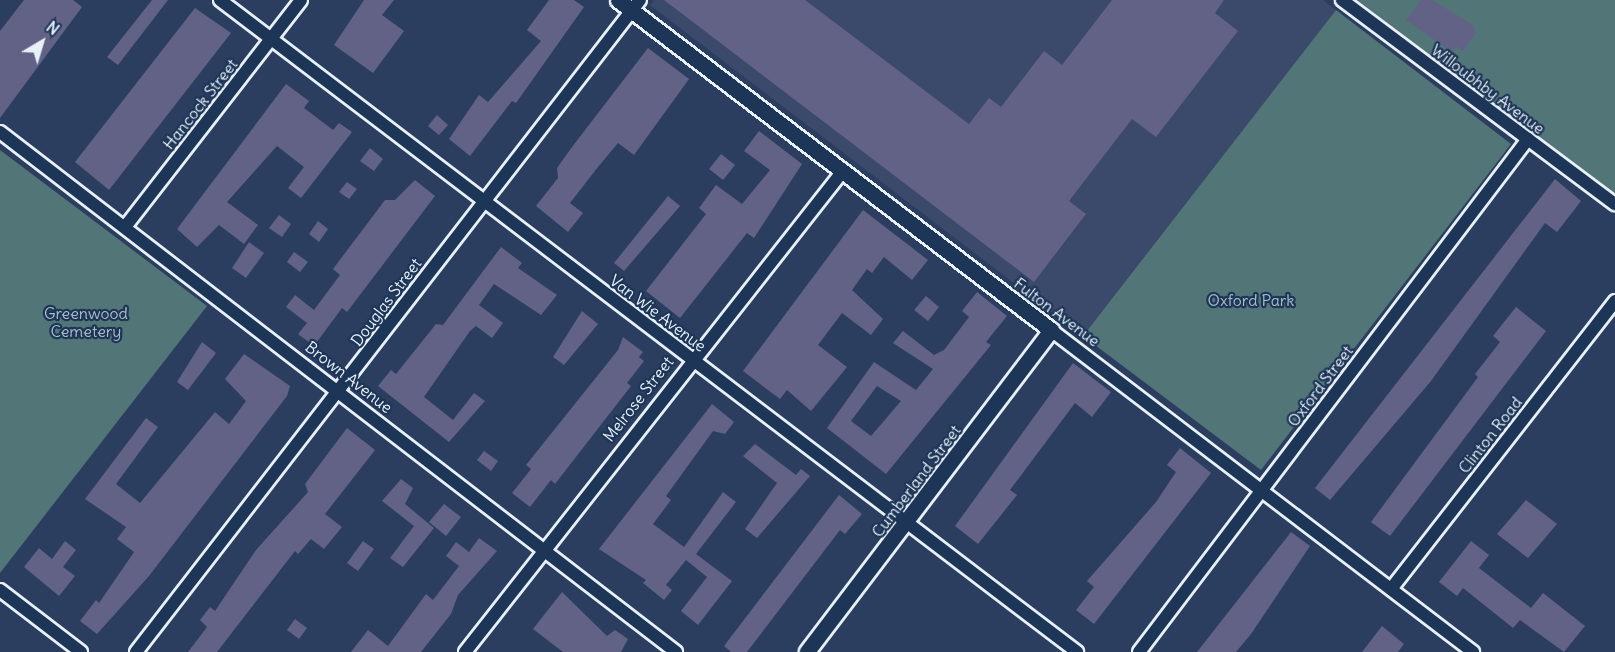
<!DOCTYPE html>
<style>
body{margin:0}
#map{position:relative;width:1615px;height:652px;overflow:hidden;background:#2b3e60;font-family:Delius,sans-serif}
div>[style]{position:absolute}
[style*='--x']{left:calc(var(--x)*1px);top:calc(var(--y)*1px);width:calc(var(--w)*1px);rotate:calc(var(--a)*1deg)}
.built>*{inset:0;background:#3b496b}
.green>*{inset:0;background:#527678}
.building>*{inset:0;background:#616286}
.roads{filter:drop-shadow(2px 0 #e8f1f8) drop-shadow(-2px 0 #e8f1f8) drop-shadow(0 2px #e8f1f8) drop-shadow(0 -2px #e8f1f8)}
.minor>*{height:12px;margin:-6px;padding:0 6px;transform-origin:6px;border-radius:6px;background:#1d3557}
.tertiary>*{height:15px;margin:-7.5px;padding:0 7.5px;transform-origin:7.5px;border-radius:7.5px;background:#1d3557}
span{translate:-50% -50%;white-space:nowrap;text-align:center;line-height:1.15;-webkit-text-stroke:4.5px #1d3557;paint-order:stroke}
.street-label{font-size:16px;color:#e8f1f8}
.park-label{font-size:16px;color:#acc0c5}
.north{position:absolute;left:12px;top:12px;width:60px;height:60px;-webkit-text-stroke:4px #1d3557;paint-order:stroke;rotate:38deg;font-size:16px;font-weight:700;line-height:24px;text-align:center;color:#e8f1f8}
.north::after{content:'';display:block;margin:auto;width:21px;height:27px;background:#e8f1f8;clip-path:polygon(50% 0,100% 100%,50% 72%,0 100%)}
</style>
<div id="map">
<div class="built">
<div style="clip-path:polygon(654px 0,1323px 0,1336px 10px,1083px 336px,650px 5px)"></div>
</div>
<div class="green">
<div style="clip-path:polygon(1357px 0,1615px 0,1615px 196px)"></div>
<div style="clip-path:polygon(1336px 10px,1511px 144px,1261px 470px,1083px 336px)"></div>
<div style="clip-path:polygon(0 150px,207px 306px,0 573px)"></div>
</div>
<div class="building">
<div style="clip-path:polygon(24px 0,73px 0,82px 7px,0 118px,0 31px)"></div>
<div style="clip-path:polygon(152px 0,168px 0,118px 65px,107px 57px)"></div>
<div style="clip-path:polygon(364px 0,394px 0,382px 15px,404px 31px,373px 73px,334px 45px)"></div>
<div style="clip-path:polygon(549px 0,574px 0,584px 7px,516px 103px,512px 101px,470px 156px,449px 139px,479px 95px,488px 102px,541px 41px,527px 30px)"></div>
<div style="clip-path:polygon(664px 0,805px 0,969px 124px,989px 98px,1001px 107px,1044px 51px,1062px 65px,1112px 0,1224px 0,1215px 13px,1238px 31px,1156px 137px,1132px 119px,1069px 201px,1086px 214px,1034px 282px)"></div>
<div style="clip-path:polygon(1421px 0,1432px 0,1473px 25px,1476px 33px,1463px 51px,1456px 46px,1452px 52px,1406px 20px)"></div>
<div style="clip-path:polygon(195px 8px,231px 33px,109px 190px,75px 162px)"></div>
<div style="clip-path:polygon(648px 48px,689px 79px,634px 155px,618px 143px,598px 167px,570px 203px,583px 213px,568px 232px,536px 206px,558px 178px,557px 168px,572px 147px)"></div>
<div style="clip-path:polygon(286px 84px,309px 101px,304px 108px,333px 130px,339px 123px,352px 132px,301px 198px,288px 188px,304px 167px,277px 146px,227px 202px,258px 225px,244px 244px,219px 225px,197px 247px,177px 229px)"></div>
<div style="clip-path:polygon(437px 115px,448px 125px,439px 135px,428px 126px)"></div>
<div style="clip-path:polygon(759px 131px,802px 164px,754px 238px,747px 233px,680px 318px,646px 291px,706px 214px,699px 208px,716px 185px,742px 204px,770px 170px,744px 151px)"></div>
<div style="clip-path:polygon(370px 148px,383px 159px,374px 171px,360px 161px)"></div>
<div style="clip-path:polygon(721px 154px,735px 165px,723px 180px,709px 169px)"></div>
<div style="clip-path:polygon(1555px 179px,1581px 201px,1557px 232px,1545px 223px,1431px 381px,1330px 500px,1315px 488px)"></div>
<div style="clip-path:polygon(415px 180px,435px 196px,347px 312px,342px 308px,314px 346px,298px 334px,307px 323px,286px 307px,295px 295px,314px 310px,340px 275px,333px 269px,385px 200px,395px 200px)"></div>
<div style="clip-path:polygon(347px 182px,357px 189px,349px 199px,339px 192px)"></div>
<div style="clip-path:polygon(668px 196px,680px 206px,624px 271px,614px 263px)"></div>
<div style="clip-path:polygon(863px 210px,928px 260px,912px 280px,884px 257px,872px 273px,867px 269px,852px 290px,883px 319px,871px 335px,842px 313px,818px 345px,847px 367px,811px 411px,787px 390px,780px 399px,743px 371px)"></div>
<div style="clip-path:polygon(279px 215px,291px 224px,282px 237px,269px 228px)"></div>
<div style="clip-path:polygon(318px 221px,328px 229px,319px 242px,309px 234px)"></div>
<div style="clip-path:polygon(249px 242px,264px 253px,246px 278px,232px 268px)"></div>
<div style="clip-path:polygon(501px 247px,522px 263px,518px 268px,557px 295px,541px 315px,494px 284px,479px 305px,503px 323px,492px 338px,476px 326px,470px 331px,424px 397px,453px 420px,474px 393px,485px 401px,449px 442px,378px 386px,391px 370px,396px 374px,436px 324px,443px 325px)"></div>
<div style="clip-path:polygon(294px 252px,308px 262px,300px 272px,287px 262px)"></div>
<div style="clip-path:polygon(evenodd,977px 292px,1007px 316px,986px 342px,991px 345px,886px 474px,827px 428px,874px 362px,916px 390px,933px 369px,893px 343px,903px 331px,934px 355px,944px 350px,969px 317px,962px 311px,977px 292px,877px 386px,901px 401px,871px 436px,851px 421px,877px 386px)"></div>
<div style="clip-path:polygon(926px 296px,939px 307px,928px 321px,914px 310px)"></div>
<div style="clip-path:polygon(1516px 307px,1546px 331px,1390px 536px,1371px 522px,1478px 377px,1475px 374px,1500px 342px,1493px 336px)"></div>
<div style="clip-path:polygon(582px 311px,598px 324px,564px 365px,553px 357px)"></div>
<div style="clip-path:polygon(623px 337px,643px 352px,639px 357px,644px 361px,627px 383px,631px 386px,555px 484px,551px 480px,530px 507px,512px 493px,531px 469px,526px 465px,618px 350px)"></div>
<div style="clip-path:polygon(202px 342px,216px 353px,188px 390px,177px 382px)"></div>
<div style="clip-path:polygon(244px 354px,290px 386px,287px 396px,149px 576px,97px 634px,80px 621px,96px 600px,99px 603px,134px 552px,117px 539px,126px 527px,85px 499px,146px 418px,158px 427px,116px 484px,140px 503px,215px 412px,229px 424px,246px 401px,225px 379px)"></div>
<div style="clip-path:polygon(1073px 363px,1111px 392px,1092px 417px,1075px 403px,1010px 490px,1017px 495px,978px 544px,955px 526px)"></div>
<div style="clip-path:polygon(712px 404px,734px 422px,725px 434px,713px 431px,666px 496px,671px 500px,653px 524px,684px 547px,723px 492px,736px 502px,696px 554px,732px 581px,698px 625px,681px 611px,707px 577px,686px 560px,666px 585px,672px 590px,664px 600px,643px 583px,646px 580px,599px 549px)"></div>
<div style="clip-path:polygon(347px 428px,375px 450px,325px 514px,342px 527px,324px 549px,311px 539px,298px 554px,295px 551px,217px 652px,188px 652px,207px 627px,200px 620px,210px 607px,215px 611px,256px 550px,308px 492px,305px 484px)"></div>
<div style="clip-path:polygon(755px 444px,796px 475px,801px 469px,810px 476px,757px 538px,745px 529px,777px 483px,743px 456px)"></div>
<div style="clip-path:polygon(1180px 448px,1211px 473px,1094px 624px,1076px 610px,1094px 587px,1087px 581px,1156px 502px,1176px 472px,1167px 465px)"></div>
<div style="clip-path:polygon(484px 451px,498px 461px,491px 471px,477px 460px)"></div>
<div style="clip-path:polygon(401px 479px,413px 488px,405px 504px,434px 528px,403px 567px,390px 558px,414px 526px,382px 501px)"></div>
<div style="clip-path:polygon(839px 495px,862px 514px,845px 534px,840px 530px,747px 652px,731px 652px,724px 646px)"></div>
<div style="clip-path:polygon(1526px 500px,1557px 524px,1528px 558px,1497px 534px)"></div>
<div style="clip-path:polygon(444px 504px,461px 517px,446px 536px,429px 522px)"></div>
<div style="clip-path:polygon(1291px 532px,1310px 546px,1251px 634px,1236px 652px,1197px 652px)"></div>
<div style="clip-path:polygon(479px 538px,497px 551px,458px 595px,451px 614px,421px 652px,351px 652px,368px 630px,388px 646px,426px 594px,433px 600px,459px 566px,446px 556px,456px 542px,469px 552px)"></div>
<div style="clip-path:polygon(65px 541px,76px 550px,63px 567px,75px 576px,59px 596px,24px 567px,39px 548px,52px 559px)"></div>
<div style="clip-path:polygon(363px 541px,374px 549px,358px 571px,347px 563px)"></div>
<div style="clip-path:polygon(1471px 541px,1489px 555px,1479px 568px,1531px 608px,1543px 593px,1585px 626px,1564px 652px,1520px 620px,1513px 628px,1463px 588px,1457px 596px,1439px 582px)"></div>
<div style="clip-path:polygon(562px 592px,607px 636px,615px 630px,628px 639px,621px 652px,563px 652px,533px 629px)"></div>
<div style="clip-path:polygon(295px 619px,307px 628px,299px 639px,287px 630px)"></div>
<div style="clip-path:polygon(1382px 626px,1404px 644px,1398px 652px,1362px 652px)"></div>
</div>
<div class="roads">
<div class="minor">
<div style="--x:220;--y:0;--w:1077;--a:37.26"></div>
<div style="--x:1342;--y:0;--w:341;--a:36.8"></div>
<div style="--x:0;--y:132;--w:853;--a:37.57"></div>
<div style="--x:125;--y:227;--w:287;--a:-52.2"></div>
<div style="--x:1051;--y:330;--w:531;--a:37.34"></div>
<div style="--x:1391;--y:589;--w:365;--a:-52.1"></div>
<div style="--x:0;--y:590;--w:102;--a:37.4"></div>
<div style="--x:136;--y:652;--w:824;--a:-52.3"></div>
<div style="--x:465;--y:652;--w:612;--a:-51.84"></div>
<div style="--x:1139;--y:652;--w:644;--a:-52.83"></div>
</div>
<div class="tertiary">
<div style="--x:618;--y:0;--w:544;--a:37.31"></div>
<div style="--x:1051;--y:330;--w:404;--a:127.2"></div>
</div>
</div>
<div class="street-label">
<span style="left:1488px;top:89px;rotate:37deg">Willoubhby Avenue</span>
<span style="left:200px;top:104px;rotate:-52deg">Hancock Street</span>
<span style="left:386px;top:302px;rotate:-53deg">Douglas Street</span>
<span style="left:1057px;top:312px;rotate:37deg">Fulton Avenue</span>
<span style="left:658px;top:313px;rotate:37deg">Van Wie Avenue</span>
<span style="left:349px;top:377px;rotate:38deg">Brown Avenue</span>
<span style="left:1320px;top:386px;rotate:-53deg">Oxford Street</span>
<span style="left:638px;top:399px;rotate:-52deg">Melrose Street</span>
<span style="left:1490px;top:435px;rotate:-52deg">Clinton Road</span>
<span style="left:916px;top:481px;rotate:-53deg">Cumberland Street</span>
</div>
<div class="park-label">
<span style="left:1251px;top:300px">Oxford Park</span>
<span style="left:86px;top:322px">Greenwood<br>Cemetery</span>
</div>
<div class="north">N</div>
</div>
